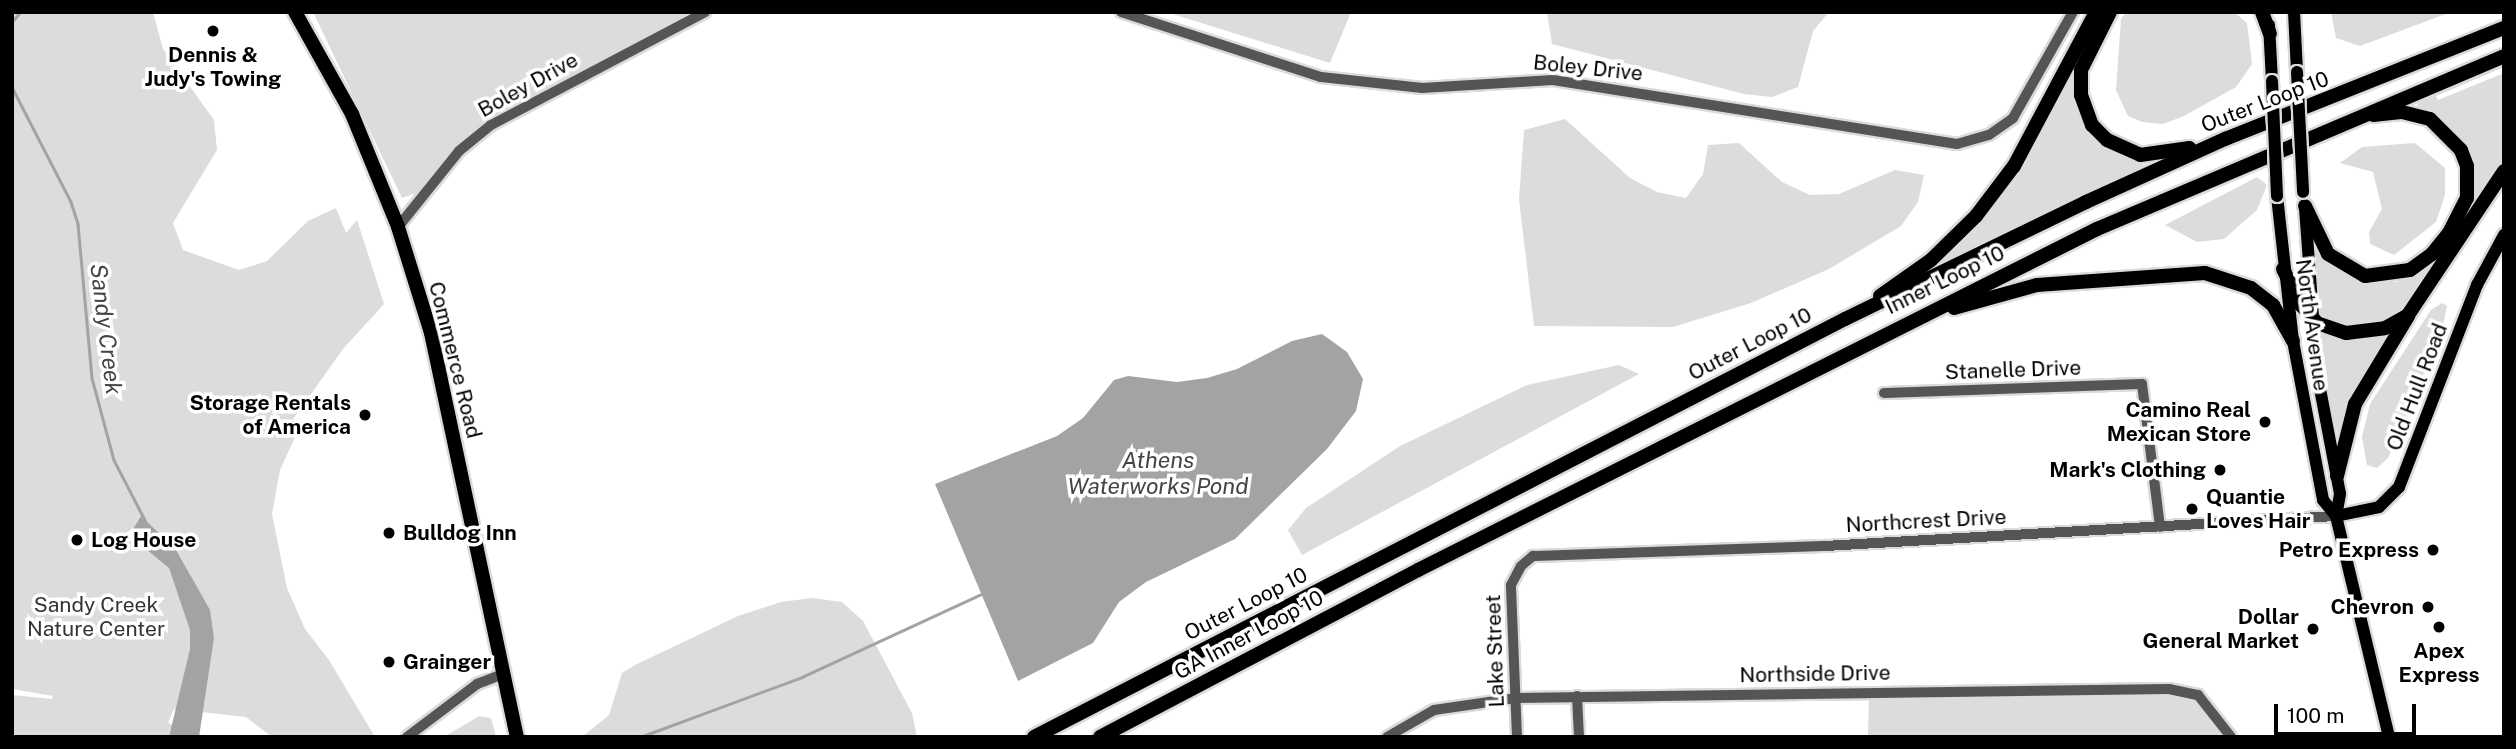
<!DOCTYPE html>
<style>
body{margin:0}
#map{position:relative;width:2516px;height:749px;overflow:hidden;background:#fff;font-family:"Public Sans",sans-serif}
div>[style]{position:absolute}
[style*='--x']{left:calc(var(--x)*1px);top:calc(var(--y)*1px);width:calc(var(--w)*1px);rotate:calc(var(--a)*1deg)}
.green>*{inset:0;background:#dcdcdc}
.water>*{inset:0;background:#a3a3a3}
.stream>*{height:2.5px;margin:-1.25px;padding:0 1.25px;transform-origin:1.25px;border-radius:1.25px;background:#a3a3a3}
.roads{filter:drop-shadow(2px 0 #dbdbdb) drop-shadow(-2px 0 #dbdbdb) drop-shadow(0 2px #dbdbdb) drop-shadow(0 -2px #dbdbdb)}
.minor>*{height:10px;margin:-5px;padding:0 5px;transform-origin:5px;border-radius:5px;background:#555}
.major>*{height:12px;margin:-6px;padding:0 6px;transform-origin:6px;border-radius:6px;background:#000}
.highway>*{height:14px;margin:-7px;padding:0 7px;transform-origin:7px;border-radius:7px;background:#000}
.bridges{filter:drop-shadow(2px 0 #dbdbdb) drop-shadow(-2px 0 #dbdbdb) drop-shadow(0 2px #dbdbdb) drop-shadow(0 -2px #dbdbdb)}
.major-bridge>*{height:12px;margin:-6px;padding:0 6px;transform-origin:6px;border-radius:6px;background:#000}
.dots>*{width:19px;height:19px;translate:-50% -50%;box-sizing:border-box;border:4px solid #fff;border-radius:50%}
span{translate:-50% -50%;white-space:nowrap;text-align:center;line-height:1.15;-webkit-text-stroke:7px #fff;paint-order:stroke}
.poi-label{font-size:21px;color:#000;font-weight:700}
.right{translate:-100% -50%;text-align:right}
.left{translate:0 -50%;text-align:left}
.street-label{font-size:21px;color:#000}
.park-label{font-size:21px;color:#333}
.water-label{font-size:23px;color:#444;font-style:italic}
.frame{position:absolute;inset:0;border:14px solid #000;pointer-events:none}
.scale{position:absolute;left:2274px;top:704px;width:142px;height:32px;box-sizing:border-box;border:4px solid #000;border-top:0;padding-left:9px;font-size:21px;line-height:24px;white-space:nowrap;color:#000;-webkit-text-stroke:5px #fff;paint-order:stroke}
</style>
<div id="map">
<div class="green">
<div style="clip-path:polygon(evenodd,12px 12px,153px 12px,163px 49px,214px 120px,217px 150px,173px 223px,183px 250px,239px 270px,267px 261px,308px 221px,336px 208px,346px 233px,357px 220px,384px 304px,343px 349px,286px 429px,296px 435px,280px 470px,272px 514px,287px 588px,305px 629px,329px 660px,375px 737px,272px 737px,246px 717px,174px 709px,168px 723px,204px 737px,12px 737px,12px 695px,52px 699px,53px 696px,12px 689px,12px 12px,141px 516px,175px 548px,191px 576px,178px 594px,169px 568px,151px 549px,141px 516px)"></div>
<div style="clip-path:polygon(313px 12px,696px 12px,499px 114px,461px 143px,419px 192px,402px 198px)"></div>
<div style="clip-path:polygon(1166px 12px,1351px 12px,1330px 63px)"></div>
<div style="clip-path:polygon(1547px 12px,1829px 12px,1813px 31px,1798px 87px,1772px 97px,1744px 94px,1552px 44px)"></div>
<div style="clip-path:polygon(2100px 12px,2085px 51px,2082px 117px,2143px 160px,2143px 166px,1946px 262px,1942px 257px,1967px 233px)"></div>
<div style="clip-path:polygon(2126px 12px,2234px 12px,2247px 23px,2252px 64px,2236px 87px,2184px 116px,2163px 124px,2142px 122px,2128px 116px,2116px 90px,2121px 19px)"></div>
<div style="clip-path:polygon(2331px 12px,2451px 12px,2360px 46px,2336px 38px)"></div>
<div style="clip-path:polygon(2504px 63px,2504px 67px,2436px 96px,2438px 100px,2504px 73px,2504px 164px,2430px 274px,2397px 317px,2359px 330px,2317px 317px,2313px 238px,2334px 267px,2360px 282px,2396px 282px,2430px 263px,2466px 210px,2458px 138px,2437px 117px,2418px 109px,2417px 100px)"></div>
<div style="clip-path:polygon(1565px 119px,1630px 178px,1657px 192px,1686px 198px,1703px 174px,1708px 145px,1739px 143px,1782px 182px,1810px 195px,1839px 194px,1895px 170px,1924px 175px,1918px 202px,1901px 226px,1829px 269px,1751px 303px,1673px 327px,1534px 326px,1519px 199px,1524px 130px)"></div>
<div style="clip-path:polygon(2415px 143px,2445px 168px,2445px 195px,2436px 222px,2394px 255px,2370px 244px,2369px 232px,2382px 209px,2373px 172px,2340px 163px,2362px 147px)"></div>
<div style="clip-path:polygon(2257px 177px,2267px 185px,2257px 210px,2224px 239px,2197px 242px,2165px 225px)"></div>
<div style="clip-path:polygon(2442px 303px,2447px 306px,2441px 334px,2388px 458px,2377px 468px,2367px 465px,2362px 437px,2370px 404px,2431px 310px)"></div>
<div style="clip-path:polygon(2317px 326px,2360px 338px,2392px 331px,2355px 390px,2339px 437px,2324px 391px)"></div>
<div style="clip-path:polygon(1619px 365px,1639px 374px,1302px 555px,1288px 530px,1306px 508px,1400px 446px,1527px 385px)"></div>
<div style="clip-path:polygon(812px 598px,842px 602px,863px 621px,912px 713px,917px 737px,582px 737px,609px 715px,622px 673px,635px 665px,738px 616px,781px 602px)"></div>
<div style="clip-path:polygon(1869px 694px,2177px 695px,2198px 702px,2222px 737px,1868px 737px)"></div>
<div style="clip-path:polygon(479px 716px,491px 718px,496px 737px,444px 737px)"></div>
</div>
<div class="water">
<div style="clip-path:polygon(1322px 334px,1347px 352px,1363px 379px,1356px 411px,1327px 449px,1235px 539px,1146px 582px,1119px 602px,1093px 643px,1018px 681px,935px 484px,1057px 436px,1083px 418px,1114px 380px,1128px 376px,1177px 382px,1207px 378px,1237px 369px,1292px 341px)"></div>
<div style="clip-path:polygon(141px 516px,175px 548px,210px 610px,214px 638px,199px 737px,169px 737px,190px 649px,190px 630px,169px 568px,140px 544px,132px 531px)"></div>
</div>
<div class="stream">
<div style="--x:12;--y:22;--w:13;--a:-51"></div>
<div style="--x:12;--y:87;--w:129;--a:62.8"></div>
<div style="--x:71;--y:202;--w:23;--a:72"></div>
<div style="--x:78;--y:224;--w:155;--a:84.8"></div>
<div style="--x:92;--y:378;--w:85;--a:75"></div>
<div style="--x:114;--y:460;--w:68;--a:62.7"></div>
<div style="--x:640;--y:737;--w:173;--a:-20.3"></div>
<div style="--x:802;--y:677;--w:198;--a:-24.8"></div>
</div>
<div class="roads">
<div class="minor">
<div style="--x:1121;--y:12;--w:210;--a:18"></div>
<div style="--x:1321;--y:77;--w:102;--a:6.2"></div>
<div style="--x:1422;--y:88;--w:131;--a:-3.5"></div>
<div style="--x:1553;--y:80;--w:409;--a:9"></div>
<div style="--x:1957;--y:144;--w:33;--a:-16"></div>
<div style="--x:1989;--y:135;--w:29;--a:-35"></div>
<div style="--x:2013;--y:118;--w:122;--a:-60.5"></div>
<div style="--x:398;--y:227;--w:97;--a:-51.2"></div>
<div style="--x:459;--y:151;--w:41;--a:-39.1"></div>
<div style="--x:491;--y:125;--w:242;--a:-27.8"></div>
<div style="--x:1884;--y:393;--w:258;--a:-2"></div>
<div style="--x:2142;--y:384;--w:144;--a:82.8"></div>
<div style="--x:1577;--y:696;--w:41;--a:87.2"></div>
<div style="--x:407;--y:737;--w:88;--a:-37.1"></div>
<div style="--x:477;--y:684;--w:28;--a:-21"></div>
<div style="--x:1387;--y:737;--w:54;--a:-29.9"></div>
<div style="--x:1434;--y:710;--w:83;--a:-8.3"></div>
<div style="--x:1516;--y:698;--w:653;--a:-0.79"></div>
<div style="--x:2169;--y:689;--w:30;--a:12"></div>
<div style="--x:2198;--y:695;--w:53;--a:51.8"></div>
<div style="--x:1517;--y:737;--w:152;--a:-92.3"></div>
<div style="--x:1511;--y:585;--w:21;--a:-62"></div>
<div style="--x:1521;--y:566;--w:16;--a:-40"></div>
<div style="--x:1533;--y:556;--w:292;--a:-2"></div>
<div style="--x:1825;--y:546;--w:512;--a:-3.36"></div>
</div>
<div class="major">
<div style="--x:2294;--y:12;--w:60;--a:87.1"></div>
<div style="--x:2269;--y:25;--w:56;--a:86.9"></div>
<div style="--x:2277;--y:196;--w:146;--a:83.7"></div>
<div style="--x:2293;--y:341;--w:162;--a:79.3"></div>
<div style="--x:2323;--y:500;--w:21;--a:51"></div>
<div style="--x:2336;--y:516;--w:227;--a:76.5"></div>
<div style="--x:2305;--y:208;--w:165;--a:85.8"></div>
<div style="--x:2317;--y:373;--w:123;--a:79.2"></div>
<div style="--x:2340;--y:494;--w:22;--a:100"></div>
<div style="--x:2336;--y:516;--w:44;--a:-11.8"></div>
<div style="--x:2379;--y:507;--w:28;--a:-45"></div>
<div style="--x:2399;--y:487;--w:217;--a:-68.9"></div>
<div style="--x:2477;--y:285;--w:57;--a:-61.6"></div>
</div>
<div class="highway">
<div style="--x:295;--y:12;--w:117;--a:60.8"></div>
<div style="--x:352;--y:114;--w:122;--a:67.8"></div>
<div style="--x:398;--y:227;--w:111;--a:72.7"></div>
<div style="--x:431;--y:333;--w:413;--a:78"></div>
<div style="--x:2110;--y:12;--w:65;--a:116.6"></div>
<div style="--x:2081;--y:70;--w:25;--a:90"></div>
<div style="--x:2081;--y:95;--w:32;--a:70"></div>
<div style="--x:2092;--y:125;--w:21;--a:45"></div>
<div style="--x:2107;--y:140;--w:36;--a:24"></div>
<div style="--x:2140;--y:155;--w:50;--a:-8"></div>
<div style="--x:2262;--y:12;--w:23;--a:70"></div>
<div style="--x:2305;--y:206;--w:53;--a:64.4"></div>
<div style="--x:2328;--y:254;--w:43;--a:30.7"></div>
<div style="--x:2365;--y:276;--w:45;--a:-7.6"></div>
<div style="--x:2410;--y:270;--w:27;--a:-36"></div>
<div style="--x:2432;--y:254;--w:27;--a:-51"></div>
<div style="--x:2449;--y:233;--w:39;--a:-63"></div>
<div style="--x:2467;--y:198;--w:32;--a:-90"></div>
<div style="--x:2467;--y:166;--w:17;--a:-111"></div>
<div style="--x:2461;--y:150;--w:44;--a:-135"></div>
<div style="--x:2430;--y:119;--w:30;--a:-166"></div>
<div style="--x:2401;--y:112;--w:28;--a:174"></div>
<div style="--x:2283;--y:269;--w:40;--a:63.4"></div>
<div style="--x:2301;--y:305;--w:24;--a:48"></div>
<div style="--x:2317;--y:323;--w:31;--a:19"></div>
<div style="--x:2346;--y:333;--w:39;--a:-7"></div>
<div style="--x:2385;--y:328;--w:26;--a:-29"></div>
<div style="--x:2408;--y:315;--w:173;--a:-56.3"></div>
<div style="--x:1880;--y:296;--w:62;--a:-35.2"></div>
<div style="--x:1931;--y:260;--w:63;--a:-44.4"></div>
<div style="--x:1976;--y:216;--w:63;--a:-52.8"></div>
<div style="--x:2014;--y:166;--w:174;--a:-62"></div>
<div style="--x:1954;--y:308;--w:86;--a:-15.5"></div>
<div style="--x:2037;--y:285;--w:168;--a:-4.1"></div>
<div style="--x:2205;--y:273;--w:48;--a:18.1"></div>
<div style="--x:2251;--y:288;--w:28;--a:38"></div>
<div style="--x:2273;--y:305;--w:41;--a:60.9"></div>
<div style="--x:2337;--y:476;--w:74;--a:-76"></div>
<div style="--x:2355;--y:404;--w:103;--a:-58.9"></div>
<div style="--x:1034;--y:737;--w:912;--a:-27.27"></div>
<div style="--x:1845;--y:319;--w:268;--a:-25.9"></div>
<div style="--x:2086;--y:202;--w:153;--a:-24.4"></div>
<div style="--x:2225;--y:139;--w:300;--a:-21.7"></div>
<div style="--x:1100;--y:737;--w:359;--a:-27.7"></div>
<div style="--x:1418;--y:570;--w:760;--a:-26.67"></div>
<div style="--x:2097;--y:229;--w:442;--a:-23"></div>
</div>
</div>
<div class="bridges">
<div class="major-bridge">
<div style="--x:2297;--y:72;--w:120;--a:87.1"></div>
<div style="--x:2272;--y:81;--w:115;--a:87.5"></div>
</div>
</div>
<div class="dots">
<div style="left:213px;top:31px;background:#000"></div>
<div style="left:365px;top:415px;background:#000"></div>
<div style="left:2265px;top:422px;background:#000"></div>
<div style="left:2220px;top:470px;background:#000"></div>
<div style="left:2192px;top:509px;background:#000"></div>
<div style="left:389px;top:533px;background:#000"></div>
<div style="left:77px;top:540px;background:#000"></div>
<div style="left:2433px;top:550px;background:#000"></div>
<div style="left:2428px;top:607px;background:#000"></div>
<div style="left:2439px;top:627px;background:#000"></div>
<div style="left:2313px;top:629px;background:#000"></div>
<div style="left:389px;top:662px;background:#000"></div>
</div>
<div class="poi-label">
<span style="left:213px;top:67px">Dennis &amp;<br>Judy's Towing</span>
<span class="right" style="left:351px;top:415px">Storage Rentals<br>of America</span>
<span class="right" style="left:2251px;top:422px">Camino Real<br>Mexican Store</span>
<span class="right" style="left:2206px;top:470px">Mark's Clothing</span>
<span class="left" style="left:2206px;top:509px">Quantie<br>Loves Hair</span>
<span class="left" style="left:403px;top:533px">Bulldog Inn</span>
<span class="left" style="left:91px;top:540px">Log House</span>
<span class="right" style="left:2419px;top:550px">Petro Express</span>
<span class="right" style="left:2414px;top:607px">Chevron</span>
<span class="right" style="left:2299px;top:629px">Dollar<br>General Market</span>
<span style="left:2439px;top:663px">Apex<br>Express</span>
<span class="left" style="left:403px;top:662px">Grainger</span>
</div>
<div class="street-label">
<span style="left:1588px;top:68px;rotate:6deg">Boley Drive</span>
<span style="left:528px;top:85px;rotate:-29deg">Boley Drive</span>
<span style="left:2265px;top:102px;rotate:-21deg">Outer Loop 10</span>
<span style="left:1945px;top:280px;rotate:-26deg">Inner Loop 10</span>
<span style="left:2312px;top:325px;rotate:82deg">North Avenue</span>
<span style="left:1750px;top:344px;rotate:-27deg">Outer Loop 10</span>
<span style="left:455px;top:360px;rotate:76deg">Commerce Road</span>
<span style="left:2013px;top:370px;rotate:-2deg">Stanelle Drive</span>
<span style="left:2417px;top:387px;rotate:-69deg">Old Hull Road</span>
<span style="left:1926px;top:521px;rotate:-3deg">Northcrest Drive</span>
<span style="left:1246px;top:604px;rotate:-27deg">Outer Loop 10</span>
<span style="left:1249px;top:635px;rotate:-28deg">GA Inner Loop 10</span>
<span style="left:1495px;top:651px;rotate:-92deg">Lake Street</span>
<span style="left:1815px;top:674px;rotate:-1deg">Northside Drive</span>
</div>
<div class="park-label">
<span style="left:96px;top:617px">Sandy Creek<br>Nature Center</span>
</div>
<div class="water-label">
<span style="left:106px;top:329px;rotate:83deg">Sandy Creek</span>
<span style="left:1158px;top:473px">Athens<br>Waterworks Pond</span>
</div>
<div class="frame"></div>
<div class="scale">100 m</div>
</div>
